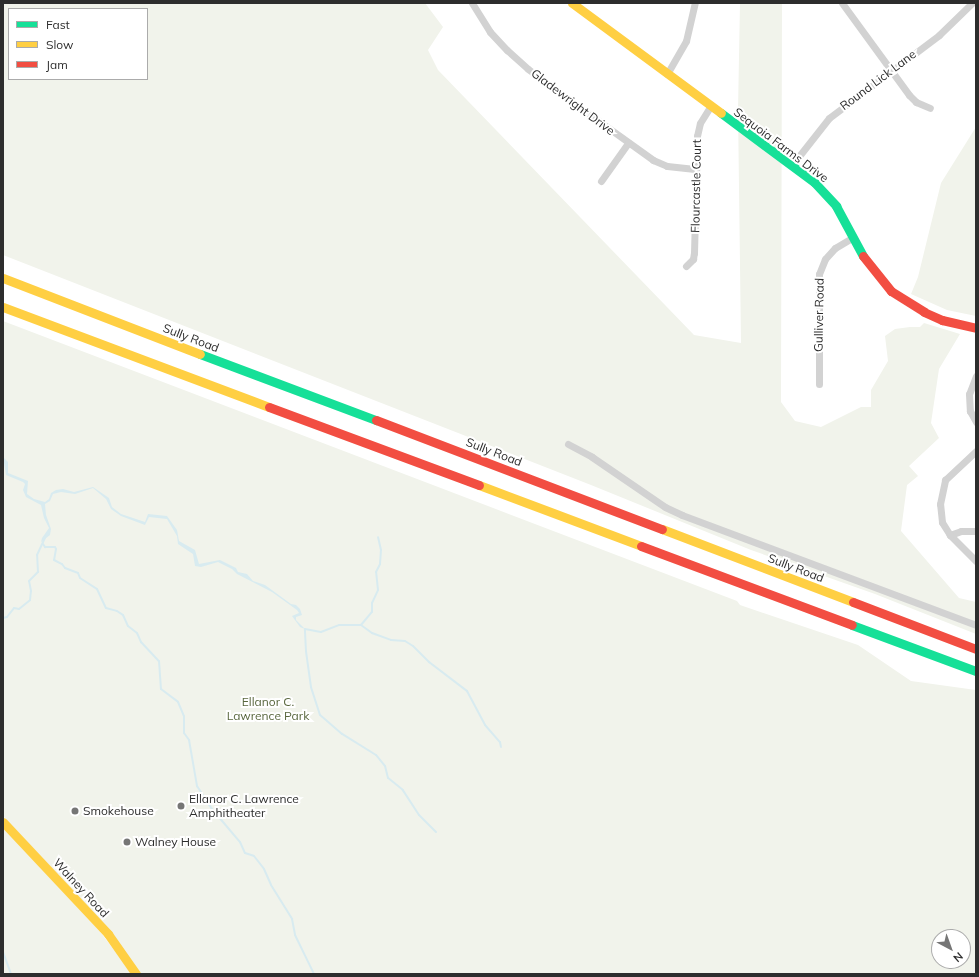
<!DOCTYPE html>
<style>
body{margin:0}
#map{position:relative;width:979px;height:977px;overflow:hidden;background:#fff;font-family:Mulish,sans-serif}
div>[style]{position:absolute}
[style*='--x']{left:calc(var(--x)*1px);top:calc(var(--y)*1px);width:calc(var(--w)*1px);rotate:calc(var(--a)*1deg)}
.green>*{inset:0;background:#f1f3eb}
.water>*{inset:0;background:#d8ebf0}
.stream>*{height:2px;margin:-1px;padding:0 1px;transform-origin:1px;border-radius:1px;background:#d8ebf0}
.street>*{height:7px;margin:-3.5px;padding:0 3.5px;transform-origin:3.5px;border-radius:3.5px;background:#d2d2d2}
.fast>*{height:9px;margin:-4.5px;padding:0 4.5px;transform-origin:4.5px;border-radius:4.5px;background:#16e098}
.slow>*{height:9px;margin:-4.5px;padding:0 4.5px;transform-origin:4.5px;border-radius:4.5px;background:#ffcf43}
.jam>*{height:9px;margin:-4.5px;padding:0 4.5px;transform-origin:4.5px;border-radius:4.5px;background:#f24e42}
.dots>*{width:11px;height:11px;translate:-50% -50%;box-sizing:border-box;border:2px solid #fff;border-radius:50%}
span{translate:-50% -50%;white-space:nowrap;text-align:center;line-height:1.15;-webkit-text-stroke:4px #fff;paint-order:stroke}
.street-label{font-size:12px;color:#2d2d2d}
.park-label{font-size:12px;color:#58663d}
.poi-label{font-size:12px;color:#2d2d2d}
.left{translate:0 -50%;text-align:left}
.frame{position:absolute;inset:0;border:4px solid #2d2d2d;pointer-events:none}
.legend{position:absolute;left:8px;top:8px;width:140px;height:72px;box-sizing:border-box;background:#fff;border:1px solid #ababab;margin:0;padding:5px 7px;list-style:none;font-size:12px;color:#2d2d2d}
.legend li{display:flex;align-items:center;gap:8px;height:20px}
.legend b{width:20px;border:1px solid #ababab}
.north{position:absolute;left:931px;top:929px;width:40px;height:40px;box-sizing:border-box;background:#fff;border:1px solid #ababab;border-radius:50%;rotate:139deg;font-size:11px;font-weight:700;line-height:16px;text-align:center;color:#2d2d2d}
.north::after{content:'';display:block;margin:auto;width:14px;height:18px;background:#767676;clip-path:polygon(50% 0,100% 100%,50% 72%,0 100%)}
</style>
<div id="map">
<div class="green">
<div style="clip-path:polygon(evenodd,3px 3px,425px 3px,443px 27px,428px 50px,438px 70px,694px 335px,741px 343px,738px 110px,740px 3px,782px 3px,781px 402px,795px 421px,821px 427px,861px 407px,871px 407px,871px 390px,888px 361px,885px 336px,895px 329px,910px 327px,920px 327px,924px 323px,960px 334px,939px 369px,931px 423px,939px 438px,909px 466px,918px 476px,907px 485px,901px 531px,959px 598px,976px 602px,976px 634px,875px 594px,751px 550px,591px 485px,3px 255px,3px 3px,9px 9px,147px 9px,147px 79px,9px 79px,9px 9px)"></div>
<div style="clip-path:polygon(976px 127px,976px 316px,947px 310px,911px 294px,918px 277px,941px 183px)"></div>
<div style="clip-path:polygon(evenodd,3px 321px,737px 601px,740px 605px,858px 645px,911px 681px,976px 690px,976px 974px,140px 974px,93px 912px,3px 816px,3px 321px,939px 937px,963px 937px,963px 961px,939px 961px,939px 937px)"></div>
<div style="clip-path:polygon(3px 827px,102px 934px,132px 974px,3px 974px)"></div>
</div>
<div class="water">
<div style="clip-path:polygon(3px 457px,8px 462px,8px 473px,28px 481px,27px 494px,34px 499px,45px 502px,49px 499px,51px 493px,56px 490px,63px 489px,74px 492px,93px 487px,109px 498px,112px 507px,121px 514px,145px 522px,148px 514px,167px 516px,177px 530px,179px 541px,195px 550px,199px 564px,220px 560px,236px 568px,238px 572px,247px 574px,253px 581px,265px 585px,291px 604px,296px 605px,300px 609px,302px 615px,296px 617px,296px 620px,305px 629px,300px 627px,292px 616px,299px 613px,297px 610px,272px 592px,237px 574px,232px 569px,218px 562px,201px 567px,195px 566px,193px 554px,178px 544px,177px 536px,167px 519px,149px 517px,145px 525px,121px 516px,111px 509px,106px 499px,93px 488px,75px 494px,61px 492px,53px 494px,50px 501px,45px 504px,46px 515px,51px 529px,50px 535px,41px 542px,42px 538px,49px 528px,44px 518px,41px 505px,26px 497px,23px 490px,25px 484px,23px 482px,6px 475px)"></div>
</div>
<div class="stream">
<div style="--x:43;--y:544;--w:4;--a:56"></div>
<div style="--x:45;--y:547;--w:10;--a:0"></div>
<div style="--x:55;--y:547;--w:2;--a:63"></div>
<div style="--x:56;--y:549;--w:11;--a:100"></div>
<div style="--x:54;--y:560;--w:9;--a:27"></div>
<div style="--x:62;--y:564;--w:5;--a:53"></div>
<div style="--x:65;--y:568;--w:14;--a:21"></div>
<div style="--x:78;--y:573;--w:5;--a:68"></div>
<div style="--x:80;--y:578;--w:20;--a:33"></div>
<div style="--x:97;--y:589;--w:21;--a:65"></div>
<div style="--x:106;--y:608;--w:11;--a:15"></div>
<div style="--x:117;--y:611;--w:7;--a:34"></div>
<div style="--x:123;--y:615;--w:12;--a:66"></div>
<div style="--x:128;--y:626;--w:11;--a:38"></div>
<div style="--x:137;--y:633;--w:10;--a:66"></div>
<div style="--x:141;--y:642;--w:26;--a:47"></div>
<div style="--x:159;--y:661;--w:28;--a:86"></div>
<div style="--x:161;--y:689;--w:21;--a:37"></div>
<div style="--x:178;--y:702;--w:15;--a:67"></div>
<div style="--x:184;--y:716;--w:17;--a:90"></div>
<div style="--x:184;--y:733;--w:9;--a:54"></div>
<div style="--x:189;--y:740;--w:47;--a:80.1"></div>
<div style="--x:197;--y:786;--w:27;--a:57"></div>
<div style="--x:212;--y:809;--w:43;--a:49.7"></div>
<div style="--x:240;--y:842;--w:12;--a:66"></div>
<div style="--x:245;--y:853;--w:9;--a:18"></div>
<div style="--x:254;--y:856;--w:16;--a:52"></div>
<div style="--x:264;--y:869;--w:17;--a:66"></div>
<div style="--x:271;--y:885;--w:40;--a:58"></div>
<div style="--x:292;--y:919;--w:16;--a:79"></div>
<div style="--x:295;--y:935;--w:43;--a:64"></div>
<div style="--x:3;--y:618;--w:4;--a:-14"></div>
<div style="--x:7;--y:617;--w:11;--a:-52"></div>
<div style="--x:14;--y:608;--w:5;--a:11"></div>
<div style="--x:19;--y:609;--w:14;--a:-39"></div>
<div style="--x:30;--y:600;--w:9;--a:-84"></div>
<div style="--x:31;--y:591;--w:10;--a:-101"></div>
<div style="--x:29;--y:581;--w:13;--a:-45"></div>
<div style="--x:38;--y:572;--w:17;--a:-93"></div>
<div style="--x:37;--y:555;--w:19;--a:-65"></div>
<div style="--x:361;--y:625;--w:17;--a:-50"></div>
<div style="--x:372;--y:612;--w:9;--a:-90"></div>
<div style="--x:372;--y:603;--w:14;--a:-65"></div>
<div style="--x:378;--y:590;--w:18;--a:-96"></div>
<div style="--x:376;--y:572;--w:9;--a:-63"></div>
<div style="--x:380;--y:564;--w:14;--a:-86"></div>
<div style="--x:381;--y:550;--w:13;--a:-103"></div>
<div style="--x:436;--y:832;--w:24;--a:-135"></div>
<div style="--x:419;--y:815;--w:30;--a:-123"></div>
<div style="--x:403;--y:790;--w:19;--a:-141"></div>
<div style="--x:388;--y:778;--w:12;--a:-104"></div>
<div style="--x:385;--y:766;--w:14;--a:-129"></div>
<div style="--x:376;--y:755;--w:40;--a:-148"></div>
<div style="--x:342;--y:734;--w:29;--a:-139"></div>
<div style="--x:320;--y:715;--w:29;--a:-108"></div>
<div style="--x:311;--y:687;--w:36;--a:-98"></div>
<div style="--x:306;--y:651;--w:22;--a:-93"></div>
<div style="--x:305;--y:629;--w:16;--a:11"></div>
<div style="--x:321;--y:632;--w:19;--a:-21"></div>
<div style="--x:339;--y:625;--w:22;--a:0"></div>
<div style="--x:361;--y:625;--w:14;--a:36"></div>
<div style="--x:372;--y:633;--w:20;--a:20"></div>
<div style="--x:391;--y:640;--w:14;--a:4"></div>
<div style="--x:405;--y:641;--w:9;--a:32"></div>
<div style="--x:413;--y:646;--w:23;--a:45"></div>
<div style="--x:429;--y:662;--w:48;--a:37.3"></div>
<div style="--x:467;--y:691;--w:38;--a:62"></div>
<div style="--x:485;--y:725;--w:23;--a:49"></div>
<div style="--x:500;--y:742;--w:5;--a:79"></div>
<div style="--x:3;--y:952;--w:23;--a:70"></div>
</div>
<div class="street">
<div style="--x:472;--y:3;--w:34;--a:58"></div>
<div style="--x:490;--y:32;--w:25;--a:47"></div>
<div style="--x:507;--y:50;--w:28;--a:42"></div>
<div style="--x:528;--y:69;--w:54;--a:36.7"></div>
<div style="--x:571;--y:101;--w:101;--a:35.7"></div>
<div style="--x:653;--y:160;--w:15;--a:23"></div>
<div style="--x:667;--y:166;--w:28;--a:6"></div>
<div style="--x:842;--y:3;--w:114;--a:53.9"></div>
<div style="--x:909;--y:95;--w:10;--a:45"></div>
<div style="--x:916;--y:102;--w:15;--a:23"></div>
<div style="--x:667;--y:74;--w:38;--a:-60"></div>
<div style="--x:686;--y:41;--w:39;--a:-77"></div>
<div style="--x:792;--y:165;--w:60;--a:-51.8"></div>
<div style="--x:829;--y:118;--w:138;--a:-37"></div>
<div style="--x:939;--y:35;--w:46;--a:-44.1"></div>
<div style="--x:601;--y:181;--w:47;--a:-54.6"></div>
<div style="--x:686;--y:266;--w:10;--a:-45"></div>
<div style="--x:693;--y:259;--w:6;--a:-81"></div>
<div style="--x:694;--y:253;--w:117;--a:-88.5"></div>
<div style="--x:697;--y:136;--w:13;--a:-77"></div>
<div style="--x:700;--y:123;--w:19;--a:-58"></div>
<div style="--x:976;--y:376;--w:19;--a:111"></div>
<div style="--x:969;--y:394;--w:17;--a:87"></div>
<div style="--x:970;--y:411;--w:13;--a:61"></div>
<div style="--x:819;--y:384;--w:110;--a:-90"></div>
<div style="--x:819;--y:274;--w:16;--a:-68"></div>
<div style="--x:825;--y:259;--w:15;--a:-48"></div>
<div style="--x:835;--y:248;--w:21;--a:-31"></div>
<div style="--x:568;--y:444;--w:27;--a:28"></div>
<div style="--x:592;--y:457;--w:88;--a:34.4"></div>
<div style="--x:665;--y:507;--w:19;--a:25"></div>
<div style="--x:682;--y:515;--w:314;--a:20.5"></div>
<div style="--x:976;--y:531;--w:15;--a:180"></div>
<div style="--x:961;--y:531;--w:12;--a:160"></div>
<div style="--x:950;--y:535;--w:37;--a:45"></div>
<div style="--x:950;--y:535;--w:15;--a:-122"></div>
<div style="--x:942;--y:522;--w:18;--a:-96"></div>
<div style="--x:940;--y:504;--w:25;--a:-78"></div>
<div style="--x:945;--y:480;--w:42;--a:-43.1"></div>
</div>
<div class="fast">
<div style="--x:721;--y:113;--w:116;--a:36.6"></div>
<div style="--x:814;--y:182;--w:33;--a:47"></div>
<div style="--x:836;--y:206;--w:57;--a:61.6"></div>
<div style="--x:200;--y:354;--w:188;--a:20.6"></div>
<div style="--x:852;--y:625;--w:132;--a:20.4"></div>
</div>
<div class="slow">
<div style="--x:572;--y:3;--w:185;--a:36.4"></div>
<div style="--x:3;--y:278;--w:211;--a:21.1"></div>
<div style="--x:3;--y:307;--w:284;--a:20.6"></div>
<div style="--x:479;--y:485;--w:173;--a:20.6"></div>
<div style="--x:662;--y:529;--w:204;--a:20.9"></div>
<div style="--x:3;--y:822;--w:154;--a:46.8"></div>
<div style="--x:108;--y:934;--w:49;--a:55"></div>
</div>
<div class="jam">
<div style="--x:863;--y:256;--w:45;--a:51.3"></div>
<div style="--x:891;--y:291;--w:39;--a:32"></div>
<div style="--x:924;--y:312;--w:20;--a:24"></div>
<div style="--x:942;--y:320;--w:35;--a:13"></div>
<div style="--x:269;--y:407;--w:224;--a:20.4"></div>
<div style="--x:376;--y:420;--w:306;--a:20.9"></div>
<div style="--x:641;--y:546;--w:225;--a:20.5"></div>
<div style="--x:853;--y:602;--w:132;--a:20.9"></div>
</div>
<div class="dots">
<div style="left:181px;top:806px;background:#767676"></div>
<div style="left:75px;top:811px;background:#767676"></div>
<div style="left:127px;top:842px;background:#767676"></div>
</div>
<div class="street-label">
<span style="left:878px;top:80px;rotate:-37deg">Round Lick Lane</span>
<span style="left:573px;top:102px;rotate:37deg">Gladewright Drive</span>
<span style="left:781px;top:145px;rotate:37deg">Sequoia Farms Drive</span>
<span style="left:696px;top:186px;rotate:-89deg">Flourcastle Court</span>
<span style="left:819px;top:315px;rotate:-89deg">Gulliver Road</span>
<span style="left:191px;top:338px;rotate:21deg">Sully Road</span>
<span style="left:494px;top:452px;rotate:21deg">Sully Road</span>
<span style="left:796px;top:568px;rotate:21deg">Sully Road</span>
<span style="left:81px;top:888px;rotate:47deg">Walney Road</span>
</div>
<div class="park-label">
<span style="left:268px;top:709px">Ellanor C.<br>Lawrence Park</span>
</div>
<div class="poi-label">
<span class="left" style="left:189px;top:806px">Ellanor C. Lawrence<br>Amphitheater</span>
<span class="left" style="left:83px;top:811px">Smokehouse</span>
<span class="left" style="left:135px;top:842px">Walney House</span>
</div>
<div class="frame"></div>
<ul class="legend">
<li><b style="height:5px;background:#16e098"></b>Fast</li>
<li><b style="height:5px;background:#ffcf43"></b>Slow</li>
<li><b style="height:5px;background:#f24e42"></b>Jam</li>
</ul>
<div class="north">N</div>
</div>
